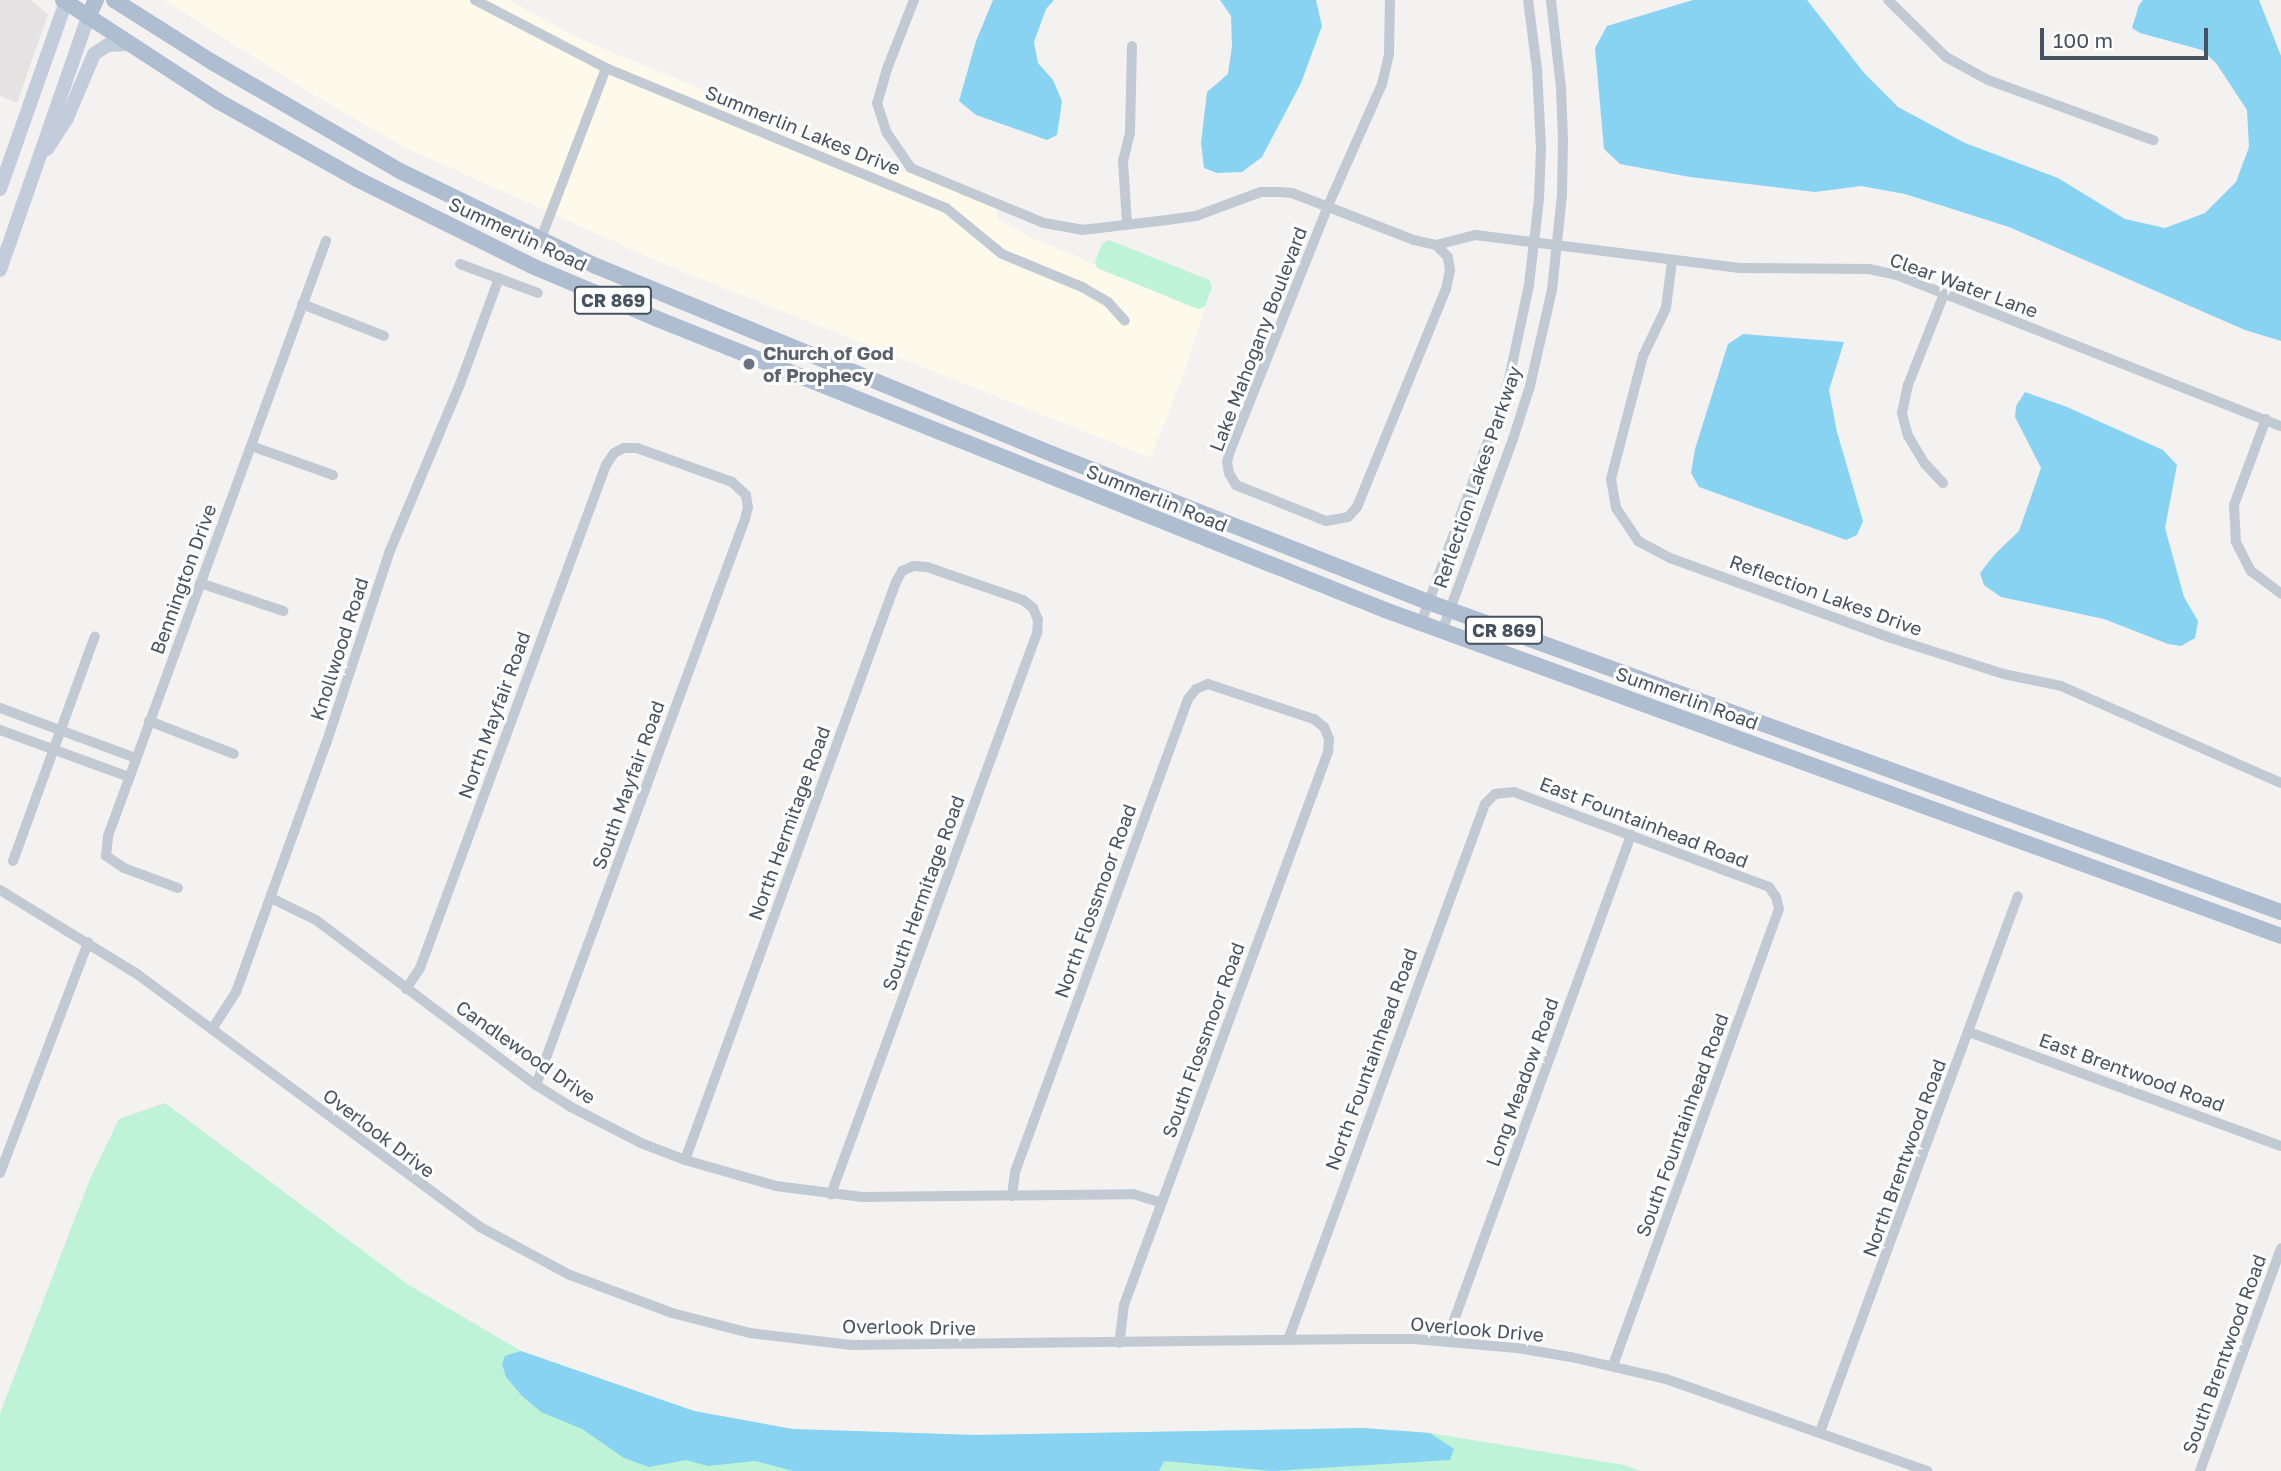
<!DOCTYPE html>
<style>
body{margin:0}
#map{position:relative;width:2281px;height:1471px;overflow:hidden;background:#f4f1f1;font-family:"Golos Text",sans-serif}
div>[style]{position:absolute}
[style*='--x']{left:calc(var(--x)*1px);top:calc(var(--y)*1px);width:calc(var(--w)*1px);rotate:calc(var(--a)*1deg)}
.commercial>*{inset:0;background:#fdfaeb}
.education>*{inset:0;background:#e5e2e3}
.green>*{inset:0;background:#bef3d7}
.water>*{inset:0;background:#88d3f2}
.street>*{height:10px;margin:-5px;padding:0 5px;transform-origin:5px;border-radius:5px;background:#c1cad3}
.secondary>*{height:14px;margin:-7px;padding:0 7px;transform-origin:7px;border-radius:7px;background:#c3ccdb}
.primary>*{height:16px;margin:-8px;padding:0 8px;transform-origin:8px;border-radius:8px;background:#afbdd1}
.dots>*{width:19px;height:19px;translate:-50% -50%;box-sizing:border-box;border:4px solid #fff;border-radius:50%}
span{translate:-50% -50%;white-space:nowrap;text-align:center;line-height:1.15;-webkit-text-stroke:6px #fff;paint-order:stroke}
.shield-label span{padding:2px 5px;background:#fff;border:2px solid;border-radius:5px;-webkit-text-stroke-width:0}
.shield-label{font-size:18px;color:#475260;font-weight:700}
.street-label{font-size:19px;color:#475260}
.worship-label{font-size:19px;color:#5b616d;font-weight:700}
.left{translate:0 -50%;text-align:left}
.scale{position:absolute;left:2040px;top:28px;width:168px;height:32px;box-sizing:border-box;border:4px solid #475260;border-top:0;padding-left:9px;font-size:21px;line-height:24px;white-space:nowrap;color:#475260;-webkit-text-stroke:5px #fff;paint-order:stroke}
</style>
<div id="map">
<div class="commercial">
<div style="clip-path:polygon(164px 0,508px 0,578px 38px,711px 93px,737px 108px,897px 170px,993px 195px,998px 220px,1037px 240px,1204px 310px,1186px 368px,1151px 458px,662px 263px,404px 147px,314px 95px)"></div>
</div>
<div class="education">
<div style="clip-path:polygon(0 0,30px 0,48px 14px,17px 103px,0 96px)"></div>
</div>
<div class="green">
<div style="clip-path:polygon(1109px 240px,1209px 280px,1212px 287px,1205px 306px,1198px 309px,1097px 268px,1095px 262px,1102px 244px)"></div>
<div style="clip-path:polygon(165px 1103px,409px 1285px,521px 1351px,694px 1411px,792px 1429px,975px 1435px,1363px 1428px,1430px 1433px,1624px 1465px,1641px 1471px,0 1471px,0 1413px,90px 1179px,119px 1119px)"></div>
</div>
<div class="water">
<div style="clip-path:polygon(993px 0,1054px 0,1046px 9px,1034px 42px,1038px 63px,1053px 80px,1062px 101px,1057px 135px,1047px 140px,976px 115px,959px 101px,976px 41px)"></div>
<div style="clip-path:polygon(1220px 0,1316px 0,1322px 26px,1301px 83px,1262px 157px,1242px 172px,1217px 173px,1204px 168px,1201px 143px,1207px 92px,1228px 74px,1232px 46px,1231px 16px)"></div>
<div style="clip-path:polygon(1693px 0,1807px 0,1865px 74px,1898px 107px,1965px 143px,2058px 178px,2125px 219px,2165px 228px,2205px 213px,2236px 182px,2249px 147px,2247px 110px,2216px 63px,2202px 50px,2140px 33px,2132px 28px,2139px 5px,2143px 0,2259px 0,2281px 56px,2281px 341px,2245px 330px,2009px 227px,1905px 194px,1861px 186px,1815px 192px,1690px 177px,1620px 164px,1604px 149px,1595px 48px,1607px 26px)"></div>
<div style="clip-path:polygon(1743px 334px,1844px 342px,1829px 390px,1837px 432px,1863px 521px,1857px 535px,1846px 540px,1699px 487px,1691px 473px,1695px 449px,1728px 344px)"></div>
<div style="clip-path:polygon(2025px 392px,2067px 407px,2163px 450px,2177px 465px,2165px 528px,2184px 597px,2198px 621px,2195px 638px,2181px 646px,2168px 644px,2104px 619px,2001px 597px,1984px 585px,1980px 573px,1995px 554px,2019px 531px,2041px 468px,2015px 417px,2016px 406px)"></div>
<div style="clip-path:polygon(521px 1351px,694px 1411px,792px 1429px,975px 1435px,1363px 1428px,1430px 1433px,1454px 1449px,1450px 1460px,1272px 1471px,1164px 1461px,1159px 1471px,793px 1471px,755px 1461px,708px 1466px,686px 1460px,649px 1467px,624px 1458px,582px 1429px,541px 1412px,522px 1396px,506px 1377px,502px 1364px,505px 1356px)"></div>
</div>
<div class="street">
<div style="--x:475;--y:0;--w:148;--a:27.4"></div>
<div style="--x:606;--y:68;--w:368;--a:22.4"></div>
<div style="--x:946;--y:208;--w:72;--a:39.4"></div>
<div style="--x:1002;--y:254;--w:87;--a:22.4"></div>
<div style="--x:1082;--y:287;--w:30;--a:30"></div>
<div style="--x:1108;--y:302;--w:25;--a:48"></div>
<div style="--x:914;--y:0;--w:74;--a:111.4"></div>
<div style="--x:887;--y:69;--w:35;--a:106"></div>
<div style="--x:877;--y:103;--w:32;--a:72"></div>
<div style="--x:887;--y:133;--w:42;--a:55.6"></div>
<div style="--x:911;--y:168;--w:144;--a:22.5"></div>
<div style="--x:1044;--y:223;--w:39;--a:10"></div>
<div style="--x:1082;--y:230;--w:86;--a:-6.7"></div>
<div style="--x:1167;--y:220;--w:29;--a:-8"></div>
<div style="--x:1196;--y:216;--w:69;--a:-20.3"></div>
<div style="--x:1261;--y:192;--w:18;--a:0"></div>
<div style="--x:1279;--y:192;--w:13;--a:4"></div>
<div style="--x:1292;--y:193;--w:131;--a:21.1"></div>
<div style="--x:1414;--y:240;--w:23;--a:13"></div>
<div style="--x:1436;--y:245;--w:40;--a:-14.4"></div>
<div style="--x:1475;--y:235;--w:267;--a:7.1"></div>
<div style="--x:1740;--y:268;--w:129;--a:0.4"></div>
<div style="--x:1869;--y:269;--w:29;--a:12"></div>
<div style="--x:1897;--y:275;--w:413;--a:21.5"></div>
<div style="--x:1390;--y:0;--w:54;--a:91.1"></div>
<div style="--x:1389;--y:54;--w:31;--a:103"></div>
<div style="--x:1382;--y:84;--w:133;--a:113.9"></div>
<div style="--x:1328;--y:206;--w:264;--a:111.8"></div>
<div style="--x:1230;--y:451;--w:11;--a:105"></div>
<div style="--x:1227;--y:462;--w:11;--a:80"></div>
<div style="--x:1229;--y:473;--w:14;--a:60"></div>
<div style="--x:1236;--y:485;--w:97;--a:21.8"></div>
<div style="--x:1326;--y:521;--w:22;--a:-10"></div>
<div style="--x:1348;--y:517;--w:13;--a:-48"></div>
<div style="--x:1357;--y:507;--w:235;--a:-67.8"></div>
<div style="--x:1446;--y:289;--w:19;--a:-78"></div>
<div style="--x:1450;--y:270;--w:13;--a:-99"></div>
<div style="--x:1448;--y:257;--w:17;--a:-135"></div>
<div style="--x:1888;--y:0;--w:81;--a:44.5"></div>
<div style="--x:1946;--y:57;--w:48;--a:28.7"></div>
<div style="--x:1988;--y:80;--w:176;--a:20"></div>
<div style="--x:1127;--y:223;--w:62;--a:-93.7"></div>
<div style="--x:1123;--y:161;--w:29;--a:-76"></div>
<div style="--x:1130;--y:133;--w:87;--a:-88.7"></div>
<div style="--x:540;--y:241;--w:185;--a:-69.1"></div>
<div style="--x:1672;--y:261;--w:47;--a:97.3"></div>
<div style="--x:1666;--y:308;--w:53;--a:115.6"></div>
<div style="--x:1643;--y:356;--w:127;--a:104.6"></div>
<div style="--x:1611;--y:479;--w:29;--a:80"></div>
<div style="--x:1616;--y:508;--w:40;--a:56"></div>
<div style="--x:1638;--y:541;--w:36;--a:28"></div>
<div style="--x:1670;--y:558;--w:235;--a:19.9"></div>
<div style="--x:1891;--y:638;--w:119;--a:17.7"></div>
<div style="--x:2004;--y:674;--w:58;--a:11.9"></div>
<div style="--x:2061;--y:686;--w:240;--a:23.8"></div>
<div style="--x:460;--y:264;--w:83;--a:20.4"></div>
<div style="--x:302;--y:304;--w:88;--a:21.3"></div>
<div style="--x:2266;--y:419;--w:92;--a:110.4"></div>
<div style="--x:2234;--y:505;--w:37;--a:87"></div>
<div style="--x:2236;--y:542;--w:33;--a:63"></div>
<div style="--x:2251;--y:571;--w:38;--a:37"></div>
<div style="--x:251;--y:446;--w:87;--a:19.5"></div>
<div style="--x:1943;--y:483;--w:26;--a:-133"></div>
<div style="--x:1925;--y:464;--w:33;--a:-121"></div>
<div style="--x:1908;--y:436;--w:24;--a:-105"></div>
<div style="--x:1902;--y:413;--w:29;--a:-78"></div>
<div style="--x:1908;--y:385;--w:98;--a:-68.4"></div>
<div style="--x:200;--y:583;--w:88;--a:18.6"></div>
<div style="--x:1421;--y:623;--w:217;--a:-69.8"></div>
<div style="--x:1496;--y:419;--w:42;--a:-72"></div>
<div style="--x:1509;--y:379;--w:96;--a:-78"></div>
<div style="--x:1529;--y:285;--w:88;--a:-83.4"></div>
<div style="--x:1539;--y:198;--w:50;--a:-87.7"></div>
<div style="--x:1541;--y:148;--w:79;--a:-92.9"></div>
<div style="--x:1537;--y:69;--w:70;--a:-97.4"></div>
<div style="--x:1442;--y:631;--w:205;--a:-69.7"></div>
<div style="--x:1513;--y:439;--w:56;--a:-72.2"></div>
<div style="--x:1530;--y:386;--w:98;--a:-77.1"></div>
<div style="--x:1552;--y:290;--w:96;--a:-84"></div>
<div style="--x:1562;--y:195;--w:55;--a:-89"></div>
<div style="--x:1563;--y:140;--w:52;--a:-92.2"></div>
<div style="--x:1561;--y:88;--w:89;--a:-96.5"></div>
<div style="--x:0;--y:708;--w:145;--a:20.2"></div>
<div style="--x:149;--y:721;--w:91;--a:21.2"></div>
<div style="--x:0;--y:730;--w:137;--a:20"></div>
<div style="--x:13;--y:861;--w:239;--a:-70"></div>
<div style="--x:178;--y:888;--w:58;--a:-159.7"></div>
<div style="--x:124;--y:868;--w:22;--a:-146"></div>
<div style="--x:106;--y:856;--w:20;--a:-84"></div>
<div style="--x:108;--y:836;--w:634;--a:-69.88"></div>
<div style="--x:0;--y:890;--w:161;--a:31.5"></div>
<div style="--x:137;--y:974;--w:426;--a:36.4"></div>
<div style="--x:480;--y:1227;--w:102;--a:28.1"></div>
<div style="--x:570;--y:1275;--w:109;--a:20.4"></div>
<div style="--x:672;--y:1313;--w:81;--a:14.4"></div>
<div style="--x:750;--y:1333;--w:102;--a:6.8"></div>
<div style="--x:851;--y:1345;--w:516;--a:-0.67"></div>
<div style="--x:1367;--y:1339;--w:47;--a:0"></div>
<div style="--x:1414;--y:1339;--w:103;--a:5"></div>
<div style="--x:1517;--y:1348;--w:55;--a:9.5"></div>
<div style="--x:1571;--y:1357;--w:98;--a:13"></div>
<div style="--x:1666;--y:1379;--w:277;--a:19.4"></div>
<div style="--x:271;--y:898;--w:50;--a:26.1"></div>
<div style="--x:316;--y:920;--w:275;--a:36.9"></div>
<div style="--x:536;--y:1085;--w:39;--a:32"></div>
<div style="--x:569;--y:1106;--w:81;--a:27.2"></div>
<div style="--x:641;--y:1143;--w:47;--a:21.1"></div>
<div style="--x:685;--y:1160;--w:95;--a:15.9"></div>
<div style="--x:776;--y:1186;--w:87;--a:7.3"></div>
<div style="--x:862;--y:1197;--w:271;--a:-0.6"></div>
<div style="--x:1133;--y:1194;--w:30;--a:17"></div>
<div style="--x:406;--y:989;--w:25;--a:-56"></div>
<div style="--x:420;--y:968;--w:536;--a:-69.71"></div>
<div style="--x:606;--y:465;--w:14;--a:-56"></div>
<div style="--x:614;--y:453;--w:11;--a:-27"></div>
<div style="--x:624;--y:448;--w:13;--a:0"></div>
<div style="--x:637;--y:448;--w:101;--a:19.7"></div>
<div style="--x:732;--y:482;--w:19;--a:43"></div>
<div style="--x:746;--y:495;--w:12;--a:81"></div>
<div style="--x:748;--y:507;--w:12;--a:104"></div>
<div style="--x:745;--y:519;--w:603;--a:110.27"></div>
<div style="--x:212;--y:1029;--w:44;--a:-57"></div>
<div style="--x:236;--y:992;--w:264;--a:-70.1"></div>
<div style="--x:326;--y:744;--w:201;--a:-71.7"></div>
<div style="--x:389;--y:553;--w:183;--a:-67.2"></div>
<div style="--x:460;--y:384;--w:113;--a:-69.8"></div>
<div style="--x:1969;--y:1032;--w:332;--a:20.1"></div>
<div style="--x:685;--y:1160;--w:615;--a:-69.95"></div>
<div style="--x:896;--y:582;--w:13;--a:-61"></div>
<div style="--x:902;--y:571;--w:13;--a:-23"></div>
<div style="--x:914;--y:566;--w:13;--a:4"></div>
<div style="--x:927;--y:567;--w:102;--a:19"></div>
<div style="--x:1023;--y:600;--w:13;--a:39"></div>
<div style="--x:1033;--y:608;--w:13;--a:67"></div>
<div style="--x:1038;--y:620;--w:13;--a:94"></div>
<div style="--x:1037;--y:633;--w:598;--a:110.16"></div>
<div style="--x:0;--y:1173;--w:247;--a:-69.1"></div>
<div style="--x:1012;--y:1196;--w:24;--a:-83"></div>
<div style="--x:1015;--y:1172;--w:504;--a:-69.91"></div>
<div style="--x:1188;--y:699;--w:13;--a:-51"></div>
<div style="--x:1196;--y:689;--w:13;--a:-23"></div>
<div style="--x:1208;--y:684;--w:112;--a:18.3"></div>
<div style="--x:1314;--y:719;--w:13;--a:39"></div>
<div style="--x:1324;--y:727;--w:13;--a:67"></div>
<div style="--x:1329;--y:739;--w:13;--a:94"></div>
<div style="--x:1328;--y:752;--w:589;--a:110.25"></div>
<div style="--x:1124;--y:1305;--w:38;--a:97"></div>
<div style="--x:1288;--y:1340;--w:571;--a:-69.82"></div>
<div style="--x:1485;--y:804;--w:14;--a:-45"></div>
<div style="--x:1495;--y:794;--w:19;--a:-6"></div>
<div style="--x:1514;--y:792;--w:272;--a:20.4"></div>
<div style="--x:1769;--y:887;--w:12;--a:55"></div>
<div style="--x:1776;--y:897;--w:12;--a:76"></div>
<div style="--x:1779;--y:909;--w:486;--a:110"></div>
<div style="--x:1446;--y:1342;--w:540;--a:-69.95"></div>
<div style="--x:1820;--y:1432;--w:571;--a:-69.73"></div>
<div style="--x:2200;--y:1471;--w:237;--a:-70"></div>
</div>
<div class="secondary">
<div style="--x:47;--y:149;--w:37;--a:-57"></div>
<div style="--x:67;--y:118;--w:69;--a:-67.1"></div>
<div style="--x:94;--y:54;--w:17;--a:-33"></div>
<div style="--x:108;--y:45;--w:20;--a:-3"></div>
<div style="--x:0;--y:189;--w:198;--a:-70.6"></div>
<div style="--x:0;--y:270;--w:268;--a:-70.8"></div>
</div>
<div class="primary">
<div style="--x:63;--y:0;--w:185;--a:33.1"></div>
<div style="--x:218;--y:101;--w:159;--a:29.3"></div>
<div style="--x:357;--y:179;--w:195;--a:26.4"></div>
<div style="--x:532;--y:266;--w:134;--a:22.9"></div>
<div style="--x:655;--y:318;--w:786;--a:21.8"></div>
<div style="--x:1385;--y:610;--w:953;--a:19.99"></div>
<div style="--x:114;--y:0;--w:116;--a:32.3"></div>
<div style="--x:212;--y:62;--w:217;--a:30.1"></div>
<div style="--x:400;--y:171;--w:218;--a:25.9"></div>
<div style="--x:596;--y:266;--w:493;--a:22.4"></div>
<div style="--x:1052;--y:454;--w:404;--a:21.5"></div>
<div style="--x:1428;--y:602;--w:908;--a:19.97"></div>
<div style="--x:88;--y:17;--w:19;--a:-65"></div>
</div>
<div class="dots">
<div style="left:749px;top:364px;background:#6b7280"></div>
</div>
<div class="shield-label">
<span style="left:613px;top:300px">CR 869</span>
<span style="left:1504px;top:630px">CR 869</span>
</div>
<div class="street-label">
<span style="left:803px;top:130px;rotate:22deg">Summerlin Lakes Drive</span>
<span style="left:518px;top:234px;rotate:25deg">Summerlin Road</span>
<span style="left:1964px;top:285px;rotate:20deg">Clear Water Lane</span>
<span style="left:1258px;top:339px;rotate:-69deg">Lake Mahogany Boulevard</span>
<span style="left:1477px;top:477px;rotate:-71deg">Reflection Lakes Parkway</span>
<span style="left:1157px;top:498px;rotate:22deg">Summerlin Road</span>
<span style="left:183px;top:579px;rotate:-70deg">Bennington Drive</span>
<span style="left:1826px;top:595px;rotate:20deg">Reflection Lakes Drive</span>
<span style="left:339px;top:649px;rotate:-72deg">Knollwood Road</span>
<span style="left:1687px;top:698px;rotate:20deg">Summerlin Road</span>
<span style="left:494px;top:715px;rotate:-70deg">North Mayfair Road</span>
<span style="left:628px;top:785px;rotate:-70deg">South Mayfair Road</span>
<span style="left:1644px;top:822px;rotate:21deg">East Fountainhead Road</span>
<span style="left:789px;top:823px;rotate:-70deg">North Hermitage Road</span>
<span style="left:923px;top:893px;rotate:-70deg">South Hermitage Road</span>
<span style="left:1095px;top:901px;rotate:-70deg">North Flossmoor Road</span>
<span style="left:1203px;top:1040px;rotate:-70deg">South Flossmoor Road</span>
<span style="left:526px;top:1052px;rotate:35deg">Candlewood Drive</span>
<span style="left:1371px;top:1059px;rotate:-70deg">North Fountainhead Road</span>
<span style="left:2132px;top:1072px;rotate:20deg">East Brentwood Road</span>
<span style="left:1522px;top:1082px;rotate:-70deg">Long Meadow Road</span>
<span style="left:1682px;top:1125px;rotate:-70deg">South Fountainhead Road</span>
<span style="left:379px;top:1133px;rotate:37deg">Overlook Drive</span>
<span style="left:1904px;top:1158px;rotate:-70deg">North Brentwood Road</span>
<span style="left:909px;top:1327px;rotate:1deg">Overlook Drive</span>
<span style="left:1477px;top:1329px;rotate:5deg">Overlook Drive</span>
<span style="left:2224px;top:1354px;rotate:-70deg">South Brentwood Road</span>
</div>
<div class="worship-label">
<span class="left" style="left:763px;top:364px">Church of God<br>of Prophecy</span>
</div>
<div class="scale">100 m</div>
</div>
